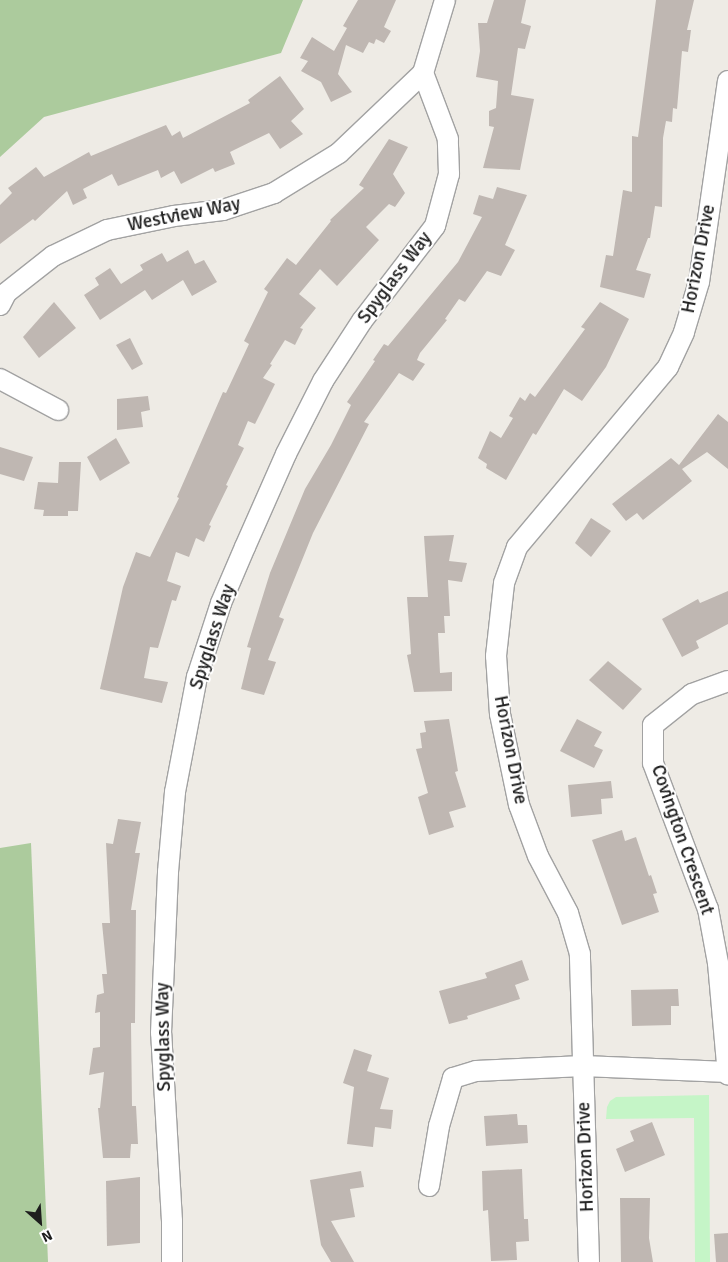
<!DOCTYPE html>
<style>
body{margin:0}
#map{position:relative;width:728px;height:1262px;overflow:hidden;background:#eeebe5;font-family:Signika,sans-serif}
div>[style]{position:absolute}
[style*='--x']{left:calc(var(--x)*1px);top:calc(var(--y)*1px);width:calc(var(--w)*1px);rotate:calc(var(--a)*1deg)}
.forest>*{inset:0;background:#accb9d}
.park>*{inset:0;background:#c5f5c7}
.building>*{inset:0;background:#bfb7b2}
.roads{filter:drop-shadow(1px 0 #a2a2a2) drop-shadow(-1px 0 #a2a2a2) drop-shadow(0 1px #a2a2a2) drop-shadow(0 -1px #a2a2a2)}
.minor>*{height:20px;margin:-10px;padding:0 10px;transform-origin:10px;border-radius:10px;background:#fff}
span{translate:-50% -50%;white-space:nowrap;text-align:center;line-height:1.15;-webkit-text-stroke:4px #fff;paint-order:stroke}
.street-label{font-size:19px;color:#1e1e1e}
.north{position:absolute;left:15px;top:1197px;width:50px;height:50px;-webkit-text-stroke:4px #fff;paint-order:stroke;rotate:154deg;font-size:14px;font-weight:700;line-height:20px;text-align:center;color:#1e1e1e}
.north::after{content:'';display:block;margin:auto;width:18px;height:22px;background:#1e1e1e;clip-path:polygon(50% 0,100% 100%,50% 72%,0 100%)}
</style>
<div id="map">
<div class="forest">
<div style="clip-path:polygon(0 0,303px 0,281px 53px,44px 117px,0 157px)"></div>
<div style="clip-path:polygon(31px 843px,48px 1262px,0 1262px,0 848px)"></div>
</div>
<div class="park">
<div style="clip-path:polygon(709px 1095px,710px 1262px,695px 1262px,694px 1118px,606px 1119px,607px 1107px,610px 1101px,616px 1097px)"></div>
</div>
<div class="building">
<div style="clip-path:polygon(358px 0,396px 0,384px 27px,391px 31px,384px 43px,376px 39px,374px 44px,369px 42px,363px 53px,346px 45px,338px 74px,352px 92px,331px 102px,321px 82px,301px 71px,308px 61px,300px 58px,312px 37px,334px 51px,347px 28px,343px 26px)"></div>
<div style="clip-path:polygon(494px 0,526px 0,521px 23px,531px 26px,525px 49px,518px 48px,511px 95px,534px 99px,520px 170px,483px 168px,494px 127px,489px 126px,489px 111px,496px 108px,498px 81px,476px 77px,480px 51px,478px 23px,487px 23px)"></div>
<div style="clip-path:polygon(656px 0,694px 0,687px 30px,691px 30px,688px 52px,682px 51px,677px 109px,673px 108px,672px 122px,666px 121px,663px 138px,662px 207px,655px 206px,650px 238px,648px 238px,636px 270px,651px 274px,644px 298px,600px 287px,606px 255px,613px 256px,623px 190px,632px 192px,632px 136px,638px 137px)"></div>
<div style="clip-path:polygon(280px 76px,304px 109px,291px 121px,303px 134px,280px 149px,269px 133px,230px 152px,235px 164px,215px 172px,213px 168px,181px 184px,174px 171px,161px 178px,158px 170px,118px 186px,112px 174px,83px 189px,87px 198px,73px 205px,67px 191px,35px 221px,33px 219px,0 244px,0 205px,12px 193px,8px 188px,36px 167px,44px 177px,89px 152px,91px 156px,166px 125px,172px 136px,180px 131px,183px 138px,250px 103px,248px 100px)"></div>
<div style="clip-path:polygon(389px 139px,408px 147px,393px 174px,405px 193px,395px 207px,389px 204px,366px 227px,379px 240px,337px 286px,320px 269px,299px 294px,316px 308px,300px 328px,303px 329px,295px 345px,285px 340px,270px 364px,272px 365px,263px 378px,275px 384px,255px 424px,248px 421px,238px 445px,244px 448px,226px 485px,228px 486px,209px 525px,211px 526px,204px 542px,196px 538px,189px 557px,176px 552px,167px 581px,181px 586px,176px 601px,172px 600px,158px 648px,150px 647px,144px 678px,168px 682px,162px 703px,100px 689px,123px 587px,136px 552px,150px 557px,179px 498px,177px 497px,223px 392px,226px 393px,249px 344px,244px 341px,268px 292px,264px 289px,287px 258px,296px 265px,331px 221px,330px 220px,364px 188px,359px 185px)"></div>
<div style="clip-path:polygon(497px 187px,527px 195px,505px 245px,515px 250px,501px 276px,487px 271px,465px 302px,459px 299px,445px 319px,447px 320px,420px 353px,417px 360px,425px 364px,413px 381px,399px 373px,364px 422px,369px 424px,313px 533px,279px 617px,284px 619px,268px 660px,276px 662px,264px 695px,241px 689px,251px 648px,247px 647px,270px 573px,305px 489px,331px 445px,351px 405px,347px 402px,375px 361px,373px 360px,384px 344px,388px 346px,458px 262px,482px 217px,473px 214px,479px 195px,493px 199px)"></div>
<div style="clip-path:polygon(188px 250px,195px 264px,204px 260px,217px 282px,192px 296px,183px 280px,152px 300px,145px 290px,100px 320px,84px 295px,99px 285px,95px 278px,110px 268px,121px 284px,143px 270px,140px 265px,162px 253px,167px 262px)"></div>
<div style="clip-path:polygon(54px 302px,76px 328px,39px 358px,23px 337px)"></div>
<div style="clip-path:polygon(600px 302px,629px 319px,606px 367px,582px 401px,564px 389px,536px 435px,533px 433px,506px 480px,486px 468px,487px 464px,478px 458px,490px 431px,501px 438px,513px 418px,509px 416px,520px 397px,525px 401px,530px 393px,535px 397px,585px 329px,581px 327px)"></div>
<div style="clip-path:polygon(130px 338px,143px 364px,132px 370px,116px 345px)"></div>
<div style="clip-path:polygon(148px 396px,150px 410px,141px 412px,143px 427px,117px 430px,117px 399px)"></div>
<div style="clip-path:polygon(718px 414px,728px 422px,728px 469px,707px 452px,682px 469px,692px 481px,643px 520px,637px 513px,626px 521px,612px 504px,671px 458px,679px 465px)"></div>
<div style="clip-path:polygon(116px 438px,130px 463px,100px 481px,87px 457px)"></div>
<div style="clip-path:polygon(0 447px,33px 457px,24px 481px,0 474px)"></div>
<div style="clip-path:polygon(59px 462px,81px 462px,78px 511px,68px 511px,68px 516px,43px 516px,44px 510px,34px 509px,38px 482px,58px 483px)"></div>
<div style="clip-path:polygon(591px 518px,611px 531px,591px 557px,575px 543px)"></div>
<div style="clip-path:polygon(454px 535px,449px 561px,467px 563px,462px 582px,448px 580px,450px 616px,444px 616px,445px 633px,438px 633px,440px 673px,452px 672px,452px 691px,414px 692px,407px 655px,411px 654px,407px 597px,428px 597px,424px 536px)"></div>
<div style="clip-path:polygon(728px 591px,728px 624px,696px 641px,699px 648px,682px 657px,662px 619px,698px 599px,700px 603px)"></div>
<div style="clip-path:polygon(608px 661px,642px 689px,623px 710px,589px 680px)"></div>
<div style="clip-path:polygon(449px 719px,458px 771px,455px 772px,466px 807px,449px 812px,454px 827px,429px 835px,418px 797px,428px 793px,416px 749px,422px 748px,420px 733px,426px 732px,424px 721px)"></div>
<div style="clip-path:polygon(577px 719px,602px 732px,594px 746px,603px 750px,594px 768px,560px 751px)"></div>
<div style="clip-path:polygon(611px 781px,613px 798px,601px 799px,602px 814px,571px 817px,568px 785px)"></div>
<div style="clip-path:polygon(118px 819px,141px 822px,135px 853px,140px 853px,131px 910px,136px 910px,135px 1023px,131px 1023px,132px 1106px,136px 1106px,138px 1144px,131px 1144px,130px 1158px,103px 1158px,98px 1108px,100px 1108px,104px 1072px,89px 1075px,93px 1048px,100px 1047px,100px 1012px,95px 1013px,97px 995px,104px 993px,102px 974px,107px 974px,102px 923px,110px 923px,106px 843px,113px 844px)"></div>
<div style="clip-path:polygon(622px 830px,625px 841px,636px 837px,649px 876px,651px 875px,657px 893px,653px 894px,659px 912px,622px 925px,592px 840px)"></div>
<div style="clip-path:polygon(522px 960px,529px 980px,515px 985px,520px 999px,467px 1016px,468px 1019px,449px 1024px,439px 991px,487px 978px,485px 973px)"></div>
<div style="clip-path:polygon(678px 989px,679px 1006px,671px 1006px,671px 1025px,632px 1026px,631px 990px)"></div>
<div style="clip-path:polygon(354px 1049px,372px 1055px,367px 1071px,389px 1078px,380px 1109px,393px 1110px,391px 1129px,375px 1127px,373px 1147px,347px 1144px,354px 1087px,343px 1083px)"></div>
<div style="clip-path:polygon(517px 1114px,518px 1125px,527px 1125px,528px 1143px,486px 1146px,484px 1116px)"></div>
<div style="clip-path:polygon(652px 1122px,665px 1155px,625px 1172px,616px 1149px,634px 1141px,630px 1131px)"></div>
<div style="clip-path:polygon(522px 1169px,524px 1219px,528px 1219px,529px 1241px,516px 1242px,517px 1260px,491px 1261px,488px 1210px,483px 1211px,482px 1171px)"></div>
<div style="clip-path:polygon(361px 1171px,364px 1187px,350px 1189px,355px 1217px,331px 1221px,354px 1262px,331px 1262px,321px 1245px,310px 1180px)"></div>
<div style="clip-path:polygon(140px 1177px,140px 1243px,107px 1246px,106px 1181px)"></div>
<div style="clip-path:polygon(620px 1198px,650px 1198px,649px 1238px,653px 1262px,621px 1262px)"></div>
<div style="clip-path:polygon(728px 1233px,728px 1262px,716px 1262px,714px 1234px)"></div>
</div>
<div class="roads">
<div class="minor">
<div style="--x:0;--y:305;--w:13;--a:-63"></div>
<div style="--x:6;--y:293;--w:60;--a:-38.2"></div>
<div style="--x:53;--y:256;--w:60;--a:-25.7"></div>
<div style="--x:107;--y:230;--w:68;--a:-11.8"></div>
<div style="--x:174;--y:216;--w:49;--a:-7"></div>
<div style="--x:223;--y:210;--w:54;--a:-18.4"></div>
<div style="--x:274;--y:193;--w:76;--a:-31.6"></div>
<div style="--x:339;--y:153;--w:116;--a:-43.6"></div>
<div style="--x:423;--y:73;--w:76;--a:-73.2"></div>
<div style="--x:0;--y:379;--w:66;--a:28.1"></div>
<div style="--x:728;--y:681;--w:38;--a:160"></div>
<div style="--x:692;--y:694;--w:50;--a:141.5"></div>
<div style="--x:653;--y:725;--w:38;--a:90"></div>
<div style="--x:653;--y:763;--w:156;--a:69.4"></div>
<div style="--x:708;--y:909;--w:55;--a:79.5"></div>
<div style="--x:718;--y:963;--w:112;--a:84.9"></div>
<div style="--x:429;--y:1186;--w:61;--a:-80.5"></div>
<div style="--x:439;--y:1126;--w:50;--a:-73.7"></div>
<div style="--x:453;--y:1078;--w:24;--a:-17"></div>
<div style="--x:476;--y:1071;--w:107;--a:-2.7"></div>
<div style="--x:583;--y:1066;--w:145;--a:2.4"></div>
<div style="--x:172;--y:1262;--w:41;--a:-90"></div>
<div style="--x:172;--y:1221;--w:188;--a:-93.3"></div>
<div style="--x:161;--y:1033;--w:161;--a:-87.5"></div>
<div style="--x:168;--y:872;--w:80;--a:-85"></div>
<div style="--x:175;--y:792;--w:117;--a:-79.2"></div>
<div style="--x:197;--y:677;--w:78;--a:-72"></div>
<div style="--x:221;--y:603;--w:61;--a:-66.8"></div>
<div style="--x:245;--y:547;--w:102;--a:-66.2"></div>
<div style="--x:286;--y:454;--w:82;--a:-63.1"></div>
<div style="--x:323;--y:381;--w:72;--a:-57"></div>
<div style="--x:362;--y:321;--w:120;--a:-52.5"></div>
<div style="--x:435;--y:226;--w:54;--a:-74.9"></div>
<div style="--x:449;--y:174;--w:35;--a:-92"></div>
<div style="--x:448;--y:139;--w:71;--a:-110.7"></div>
<div style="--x:589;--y:1262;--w:308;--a:-91.7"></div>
<div style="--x:580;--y:954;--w:43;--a:-106.3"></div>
<div style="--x:568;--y:913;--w:64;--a:-117.8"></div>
<div style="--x:538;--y:856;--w:54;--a:-110.4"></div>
<div style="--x:519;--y:805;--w:93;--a:-101.8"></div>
<div style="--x:500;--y:714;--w:58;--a:-93.9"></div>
<div style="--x:496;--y:656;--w:73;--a:-83.7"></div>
<div style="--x:504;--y:583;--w:38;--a:-70"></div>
<div style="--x:517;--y:547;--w:235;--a:-50"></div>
<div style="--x:668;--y:367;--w:38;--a:-65"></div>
<div style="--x:684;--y:332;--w:52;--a:-73.3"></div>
<div style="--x:699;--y:282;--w:203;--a:-81.8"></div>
</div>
</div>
<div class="street-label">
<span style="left:184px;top:215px;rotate:-11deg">Westview Way</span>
<span style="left:699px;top:259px;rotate:-79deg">Horizon Drive</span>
<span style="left:395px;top:278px;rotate:-53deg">Spyglass Way</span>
<span style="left:213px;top:637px;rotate:-72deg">Spyglass Way</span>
<span style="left:510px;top:750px;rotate:79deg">Horizon Drive</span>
<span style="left:682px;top:840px;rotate:71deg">Covington Crescent</span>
<span style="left:164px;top:1037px;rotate:-91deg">Spyglass Way</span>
<span style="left:586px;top:1157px;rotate:-92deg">Horizon Drive</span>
</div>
<div class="north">N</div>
</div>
